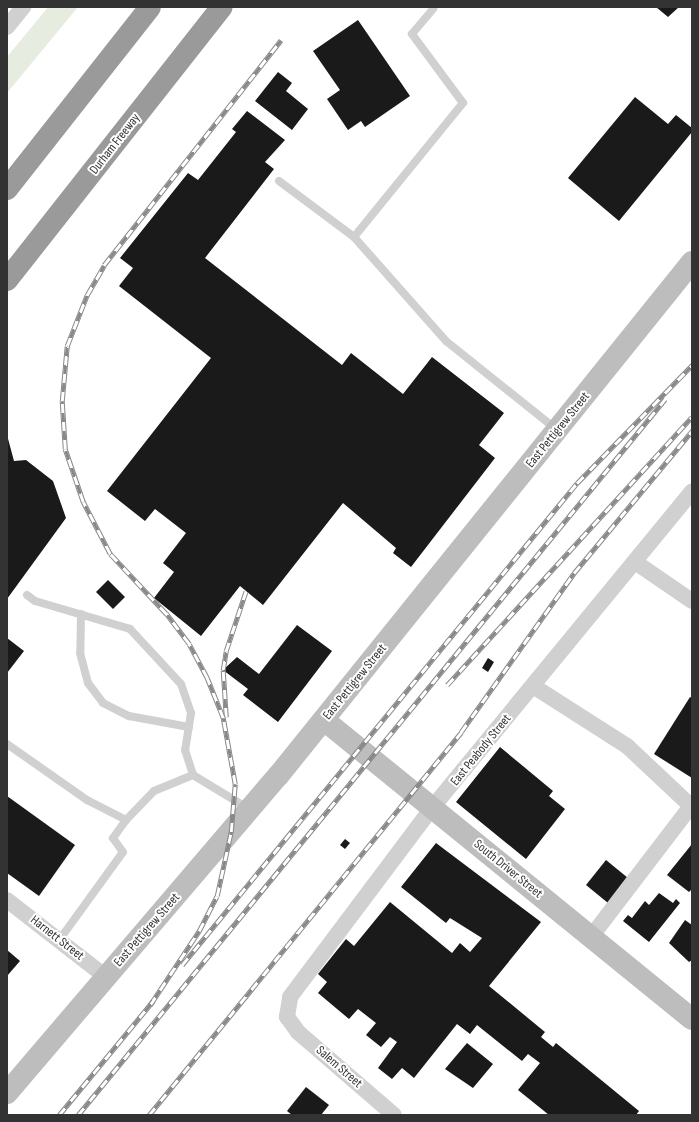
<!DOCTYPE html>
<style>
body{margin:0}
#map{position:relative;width:699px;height:1122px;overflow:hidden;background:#fff;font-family:"Sofia Sans Condensed",sans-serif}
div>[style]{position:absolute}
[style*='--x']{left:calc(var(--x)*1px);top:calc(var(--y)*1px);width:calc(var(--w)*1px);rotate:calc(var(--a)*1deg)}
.green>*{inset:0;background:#e6ecdf}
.building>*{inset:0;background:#1a1a1a}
.lane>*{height:8px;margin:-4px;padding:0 4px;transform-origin:4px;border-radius:4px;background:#d0d0d0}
.street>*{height:16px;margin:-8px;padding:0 8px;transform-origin:8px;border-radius:8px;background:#d0d0d0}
.secondary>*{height:22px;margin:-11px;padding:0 11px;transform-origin:11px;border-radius:11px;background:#bdbdbd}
.highway>*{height:22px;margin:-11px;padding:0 11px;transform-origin:11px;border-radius:11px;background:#9a9a9a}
.rail>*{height:4.5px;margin-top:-2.25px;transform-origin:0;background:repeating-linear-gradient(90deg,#fff 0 9px,#888 0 18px);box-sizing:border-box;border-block:1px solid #888}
span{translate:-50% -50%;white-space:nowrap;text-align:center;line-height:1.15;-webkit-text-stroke:4px #fff;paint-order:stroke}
.street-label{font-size:13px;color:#333}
.frame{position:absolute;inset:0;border:8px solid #333;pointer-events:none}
</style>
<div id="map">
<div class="green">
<div style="clip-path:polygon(48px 7px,78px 7px,7px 93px,7px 57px)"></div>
</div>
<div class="building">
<div style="clip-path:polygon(656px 7px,679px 7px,668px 17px)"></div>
<div style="clip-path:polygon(358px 20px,410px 96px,365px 127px,361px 121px,348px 130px,327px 99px,340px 90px,313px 51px)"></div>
<div style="clip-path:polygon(278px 72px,292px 83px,286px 91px,308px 109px,292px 130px,255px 101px)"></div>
<div style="clip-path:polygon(635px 97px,668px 124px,676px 115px,692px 128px,692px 132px,619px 221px,568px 178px)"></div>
<div style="clip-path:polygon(247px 111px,285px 140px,265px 162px,274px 169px,205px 258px,342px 365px,351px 353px,403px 394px,432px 357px,504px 413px,479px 445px,495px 458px,411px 567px,393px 553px,396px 548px,343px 503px,263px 605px,240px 586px,201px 636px,154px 598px,174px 572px,163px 563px,186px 533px,155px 509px,145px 521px,107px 491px,211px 358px,119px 286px,133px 268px,120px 258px,188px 173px,198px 180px,236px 132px,232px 129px)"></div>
<div style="clip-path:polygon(7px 435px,14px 461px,26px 460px,53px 481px,66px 518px,7px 599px)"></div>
<div style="clip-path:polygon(108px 580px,125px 597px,113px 609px,96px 592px)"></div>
<div style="clip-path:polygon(297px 625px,332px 651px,278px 722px,243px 695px,248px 689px,223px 670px,237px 657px,259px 674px)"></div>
<div style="clip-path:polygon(7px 638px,24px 651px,7px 673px)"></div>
<div style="clip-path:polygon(488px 658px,494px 662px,488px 672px,482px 668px)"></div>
<div style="clip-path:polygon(690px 697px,692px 698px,692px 778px,654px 754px)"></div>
<div style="clip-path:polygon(500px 747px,553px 791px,549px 796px,565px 809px,526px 859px,456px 802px)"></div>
<div style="clip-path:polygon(7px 796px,75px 845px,39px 896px,7px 873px)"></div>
<div style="clip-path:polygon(345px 839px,350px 843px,345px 849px,340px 845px)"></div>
<div style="clip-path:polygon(436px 843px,541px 922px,489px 986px,545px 1032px,541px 1037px,553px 1047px,556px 1043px,639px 1111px,636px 1115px,549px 1115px,518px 1090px,540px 1063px,528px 1054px,522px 1061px,477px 1025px,470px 1034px,457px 1024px,414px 1078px,402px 1068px,392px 1079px,378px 1068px,397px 1042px,390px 1037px,381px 1047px,366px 1035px,376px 1023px,358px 1009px,349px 1019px,318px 993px,327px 982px,318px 974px,346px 939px,354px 946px,390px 902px,452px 953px,460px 943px,470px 952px,482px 938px,450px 918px,446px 923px,401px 887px)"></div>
<div style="clip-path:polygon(692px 844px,692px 889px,689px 892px,667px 875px)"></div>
<div style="clip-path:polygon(606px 860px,628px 878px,608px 903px,586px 885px)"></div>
<div style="clip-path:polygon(659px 893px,673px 903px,676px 899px,680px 903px,649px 942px,623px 921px,628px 915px,632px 918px,645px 901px,649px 905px)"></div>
<div style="clip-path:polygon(685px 920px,692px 925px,692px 960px,689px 962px,669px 943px)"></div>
<div style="clip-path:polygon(7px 950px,20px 961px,7px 976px)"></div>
<div style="clip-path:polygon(467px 1043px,493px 1064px,473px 1088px,445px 1069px)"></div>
<div style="clip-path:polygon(306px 1087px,329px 1105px,321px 1115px,292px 1115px,287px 1111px)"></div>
</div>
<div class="lane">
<div style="--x:279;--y:181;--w:94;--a:36.7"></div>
<div style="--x:354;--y:237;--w:139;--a:48.5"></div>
<div style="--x:446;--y:341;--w:141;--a:38.7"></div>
<div style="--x:354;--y:237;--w:173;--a:-50.9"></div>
<div style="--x:463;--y:103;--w:86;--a:-126.5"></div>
<div style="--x:412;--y:34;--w:33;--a:-50"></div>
<div style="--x:27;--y:595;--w:10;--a:37"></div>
<div style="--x:35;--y:601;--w:99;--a:16.4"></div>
<div style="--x:130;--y:629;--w:75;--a:47.2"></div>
<div style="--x:181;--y:684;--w:31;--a:71"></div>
<div style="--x:191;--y:713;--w:37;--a:99"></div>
<div style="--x:185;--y:750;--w:26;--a:72"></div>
<div style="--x:193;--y:775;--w:66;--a:31.3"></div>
<div style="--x:81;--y:614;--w:39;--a:91"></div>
<div style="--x:80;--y:653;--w:31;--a:75"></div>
<div style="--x:88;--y:683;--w:25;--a:53"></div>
<div style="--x:103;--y:703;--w:29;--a:27"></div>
<div style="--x:129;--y:716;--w:61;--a:10.4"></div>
<div style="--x:7;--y:744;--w:98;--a:35"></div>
<div style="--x:87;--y:800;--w:44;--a:27.1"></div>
<div style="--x:60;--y:939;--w:107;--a:-54.1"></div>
<div style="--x:123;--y:852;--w:17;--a:-126"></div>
<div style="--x:113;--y:838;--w:22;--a:-54"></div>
<div style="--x:126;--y:820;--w:40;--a:-46"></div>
<div style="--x:154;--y:791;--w:42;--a:-22.3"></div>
</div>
<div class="street">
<div style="--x:7;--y:27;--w:26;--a:-51"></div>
<div style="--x:635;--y:562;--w:69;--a:34.4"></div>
<div style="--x:533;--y:686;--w:112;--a:32.6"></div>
<div style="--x:627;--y:746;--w:88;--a:43.2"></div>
<div style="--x:691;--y:806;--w:165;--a:127.4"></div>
<div style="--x:7;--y:900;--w:125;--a:37.9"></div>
<div style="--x:394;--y:1115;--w:127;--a:-139.2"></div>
<div style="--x:298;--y:1032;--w:19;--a:-126"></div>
<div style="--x:287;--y:1017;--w:20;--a:-81"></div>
<div style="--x:290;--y:997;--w:236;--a:-53.1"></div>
<div style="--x:432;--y:808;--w:410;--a:-50.6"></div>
</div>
<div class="secondary">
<div style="--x:324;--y:720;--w:474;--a:39.1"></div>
<div style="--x:7;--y:1093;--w:417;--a:-49.5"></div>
<div style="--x:278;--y:776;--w:660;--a:-51.15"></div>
</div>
<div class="highway">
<div style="--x:7;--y:189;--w:231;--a:-51.8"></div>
<div style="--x:7;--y:280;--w:347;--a:-51.8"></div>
</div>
<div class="rail">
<div style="--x:447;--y:685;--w:363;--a:-47.6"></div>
<div style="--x:226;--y:717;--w:47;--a:-93.7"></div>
<div style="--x:223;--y:670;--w:19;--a:-81"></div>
<div style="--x:226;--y:651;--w:63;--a:-71.6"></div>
<div style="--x:182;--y:965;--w:623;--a:-50.67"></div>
<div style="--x:577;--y:483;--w:165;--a:-45.7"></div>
<div style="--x:150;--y:1005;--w:89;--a:-56.5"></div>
<div style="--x:199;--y:931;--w:39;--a:-63"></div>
<div style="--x:217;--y:896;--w:66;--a:-77.7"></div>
<div style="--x:231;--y:832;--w:48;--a:-85.2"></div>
<div style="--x:235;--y:784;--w:67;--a:-100.3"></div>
<div style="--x:223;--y:718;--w:43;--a:-111.8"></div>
<div style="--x:207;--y:678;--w:38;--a:-118"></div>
<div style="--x:189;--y:644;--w:38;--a:-127"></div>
<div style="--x:166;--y:614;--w:82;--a:-133"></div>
<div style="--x:110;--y:554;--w:59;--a:-117.4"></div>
<div style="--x:83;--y:502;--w:56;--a:-108.8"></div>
<div style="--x:65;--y:449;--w:48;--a:-93.6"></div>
<div style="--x:62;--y:401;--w:55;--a:-84.8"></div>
<div style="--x:67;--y:346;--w:55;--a:-68.6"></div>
<div style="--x:87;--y:295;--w:34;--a:-60"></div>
<div style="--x:104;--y:265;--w:286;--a:-51.8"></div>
<div style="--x:59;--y:1115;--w:148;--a:-50.5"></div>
<div style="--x:78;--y:1115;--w:926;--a:-50.65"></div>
<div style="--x:149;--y:1115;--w:494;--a:-50.8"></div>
<div style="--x:461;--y:732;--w:195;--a:-54.6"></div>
<div style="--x:574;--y:573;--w:185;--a:-50.3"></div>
</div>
<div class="street-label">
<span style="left:115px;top:144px;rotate:-52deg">Durham Freeway</span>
<span style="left:558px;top:430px;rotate:-51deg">East Pettigrew Street</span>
<span style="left:355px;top:682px;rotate:-51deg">East Pettigrew Street</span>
<span style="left:481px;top:750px;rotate:-51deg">East Peabody Street</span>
<span style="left:508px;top:869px;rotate:39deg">South Driver Street</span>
<span style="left:147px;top:930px;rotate:-49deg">East Pettigrew Street</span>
<span style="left:57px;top:938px;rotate:38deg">Harnett Street</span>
<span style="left:339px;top:1067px;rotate:41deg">Salem Street</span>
</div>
<div class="frame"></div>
</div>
